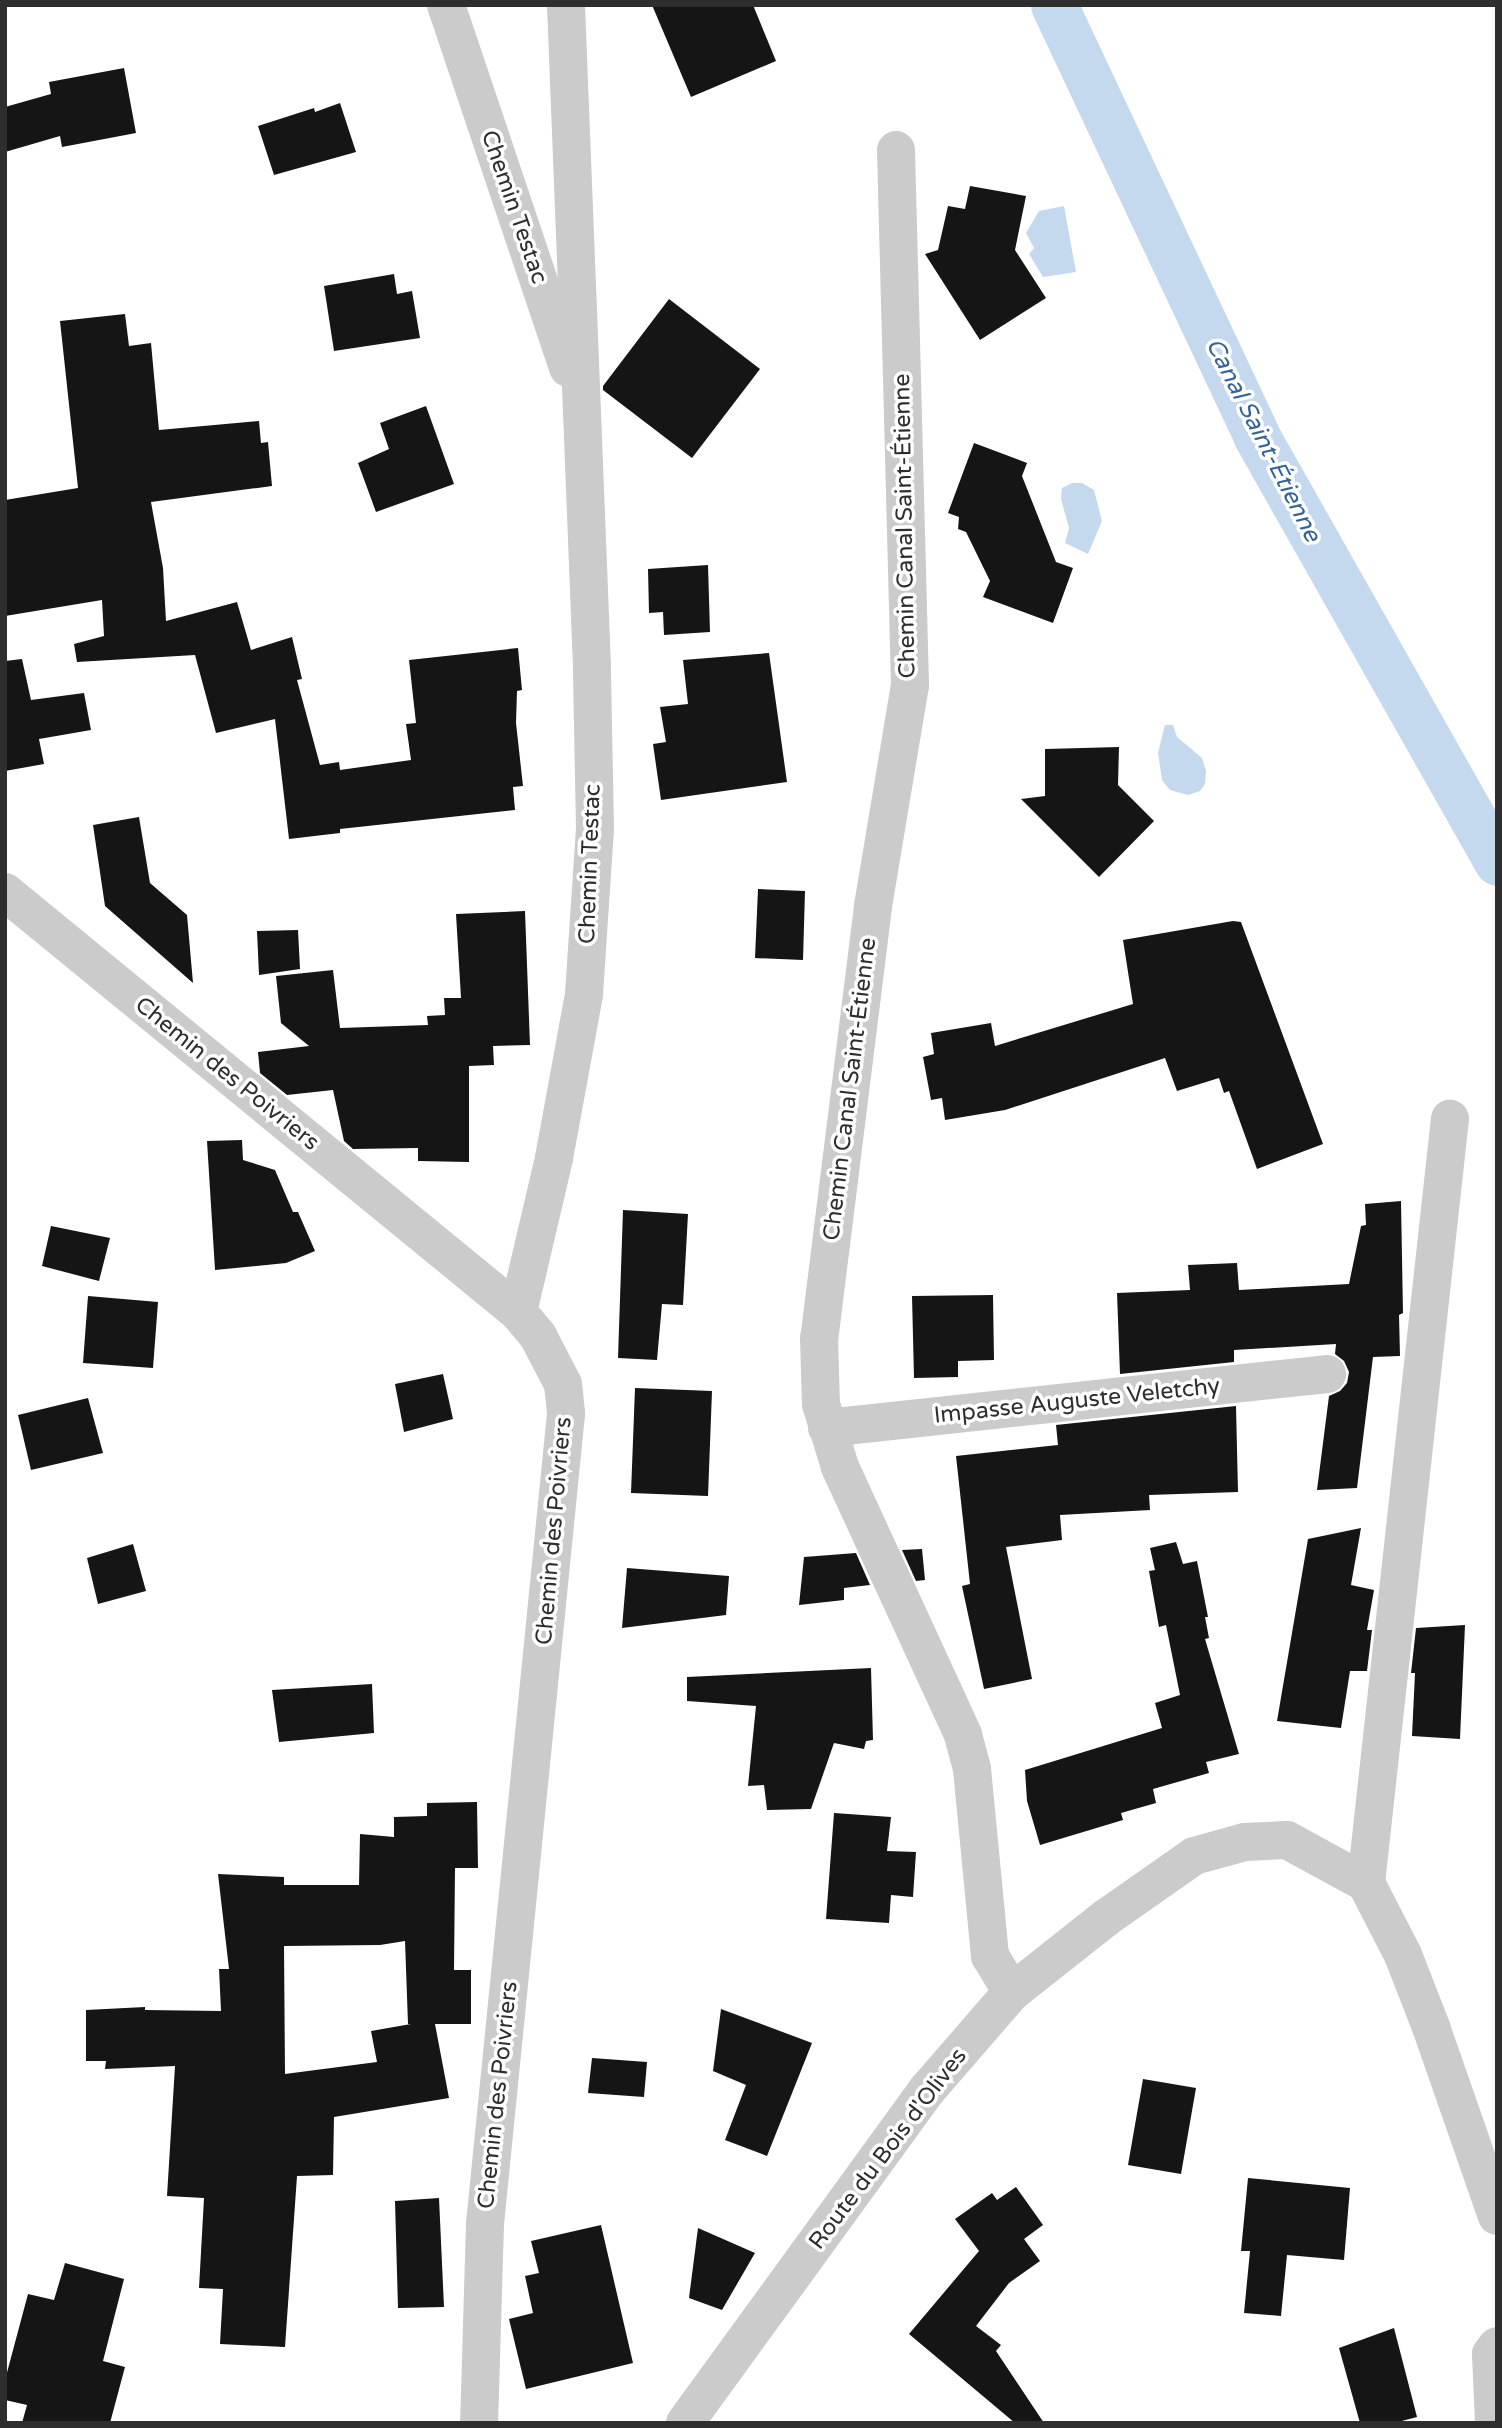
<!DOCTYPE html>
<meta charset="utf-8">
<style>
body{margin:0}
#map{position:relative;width:1502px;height:2428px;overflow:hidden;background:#fff;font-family:"Varela Round",sans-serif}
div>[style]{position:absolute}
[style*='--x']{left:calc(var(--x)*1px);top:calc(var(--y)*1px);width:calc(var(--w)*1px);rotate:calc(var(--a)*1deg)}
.water>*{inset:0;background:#c4d9ee}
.canal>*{height:47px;margin:-23.5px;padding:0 23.5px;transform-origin:23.5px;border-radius:23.5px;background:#c4d9ee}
.building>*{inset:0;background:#151515}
.minor>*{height:38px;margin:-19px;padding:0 19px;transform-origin:19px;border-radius:19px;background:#cbcbcb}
span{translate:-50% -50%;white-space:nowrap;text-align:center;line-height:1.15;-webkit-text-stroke:7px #fff;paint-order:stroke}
.street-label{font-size:23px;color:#2e2e2e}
.water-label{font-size:24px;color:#356597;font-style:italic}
.frame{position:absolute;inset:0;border:7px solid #2e2e2e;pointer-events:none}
</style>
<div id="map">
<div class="water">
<div style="clip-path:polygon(1064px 206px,1076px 272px,1043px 277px,1029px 254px,1034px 248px,1026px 233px,1039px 211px)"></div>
<div style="clip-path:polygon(1072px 483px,1082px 483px,1094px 490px,1102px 521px,1088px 554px,1065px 543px,1069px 528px,1061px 499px,1062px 488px)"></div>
<div style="clip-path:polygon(1165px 725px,1173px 725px,1177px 737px,1202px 758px,1206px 771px,1205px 784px,1200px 791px,1188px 795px,1170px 790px,1162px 780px,1158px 753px)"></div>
</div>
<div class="canal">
<div style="--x:1054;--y:5;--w:477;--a:64.8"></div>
<div style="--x:1257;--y:437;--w:488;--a:60.5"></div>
</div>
<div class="building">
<div style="clip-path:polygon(652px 5px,753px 5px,776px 61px,691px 97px)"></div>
<div style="clip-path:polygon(124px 68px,136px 133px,62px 147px,60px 136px,5px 152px,5px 107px,51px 94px,49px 82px)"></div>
<div style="clip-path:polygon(340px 103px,356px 152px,274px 175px,258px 126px,314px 108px,315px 112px)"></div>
<div style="clip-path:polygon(970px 186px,1026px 196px,1015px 250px,1046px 298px,980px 340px,925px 254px,938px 250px,948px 206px,965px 209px)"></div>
<div style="clip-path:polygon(394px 274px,397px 294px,412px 291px,420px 338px,334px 351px,324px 286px)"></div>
<div style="clip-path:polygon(669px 299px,760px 369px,692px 458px,603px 390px,603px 386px)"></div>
<div style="clip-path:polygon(125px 314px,129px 346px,151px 343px,159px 430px,259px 421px,261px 443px,268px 442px,272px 486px,151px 502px,163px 568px,166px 621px,237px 602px,251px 650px,292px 637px,302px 679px,297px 680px,320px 765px,339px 762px,340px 770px,411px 760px,406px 724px,416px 723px,409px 660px,518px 648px,522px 690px,517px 691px,516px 723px,523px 786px,513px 787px,515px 810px,340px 829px,340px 833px,289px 839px,275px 719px,216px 733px,195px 655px,77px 662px,74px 644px,104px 636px,102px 600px,5px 616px,5px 500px,78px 488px,60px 321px)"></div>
<div style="clip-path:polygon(426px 406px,454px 484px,376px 512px,358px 463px,389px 449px,380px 423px)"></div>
<div style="clip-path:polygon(974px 443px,1027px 463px,1022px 476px,1056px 562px,1073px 568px,1053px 623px,983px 597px,990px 581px,966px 532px,958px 529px,959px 517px,948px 513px)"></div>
<div style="clip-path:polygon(708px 565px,710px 632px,664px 635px,663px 612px,649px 613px,648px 569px)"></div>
<div style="clip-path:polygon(769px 653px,787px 782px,661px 800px,653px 744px,666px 742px,660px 707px,688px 704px,683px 660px)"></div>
<div style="clip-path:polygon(22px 659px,31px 700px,84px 693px,91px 730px,39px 739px,44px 764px,5px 771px,5px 661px)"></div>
<div style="clip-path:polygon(1119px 747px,1118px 785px,1154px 821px,1099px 877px,1021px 799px,1045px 796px,1045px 749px)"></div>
<div style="clip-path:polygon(139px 817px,150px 883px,187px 915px,193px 983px,105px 906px,93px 825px)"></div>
<div style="clip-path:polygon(758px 889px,805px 891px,803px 960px,755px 958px)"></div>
<div style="clip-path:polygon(525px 911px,530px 1045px,493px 1046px,494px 1065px,469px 1066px,469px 1162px,418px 1161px,418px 1148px,353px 1149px,344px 1141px,333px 1090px,287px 1095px,260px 1073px,258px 1052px,309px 1046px,281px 1023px,276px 976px,333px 970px,340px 1028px,428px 1025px,427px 1016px,445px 1015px,444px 998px,461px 998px,456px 914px)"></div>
<div style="clip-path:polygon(1233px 921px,1241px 922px,1323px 1144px,1257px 1169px,1229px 1091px,1224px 1093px,1219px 1078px,1177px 1091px,1165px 1058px,1005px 1110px,945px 1120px,942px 1098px,931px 1100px,923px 1057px,934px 1054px,931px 1033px,991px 1023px,995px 1046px,1133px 1004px,1123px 940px)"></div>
<div style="clip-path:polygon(298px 930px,300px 969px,259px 975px,257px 931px)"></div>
<div style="clip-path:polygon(242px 1140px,243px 1160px,275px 1170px,293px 1212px,298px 1212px,315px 1251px,286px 1263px,215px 1270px,207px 1141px)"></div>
<div style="clip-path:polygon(1401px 1201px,1403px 1313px,1399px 1315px,1400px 1356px,1373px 1357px,1357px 1488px,1317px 1490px,1329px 1396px,1340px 1391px,1347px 1383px,1349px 1372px,1344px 1361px,1335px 1354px,1336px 1344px,1234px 1350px,1234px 1362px,1120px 1374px,1117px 1293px,1190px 1290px,1188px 1265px,1237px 1263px,1239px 1290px,1349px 1284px,1361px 1226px,1366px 1225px,1365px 1204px)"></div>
<div style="clip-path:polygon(623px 1210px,688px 1214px,683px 1305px,662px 1304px,657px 1360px,618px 1358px)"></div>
<div style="clip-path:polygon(51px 1226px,110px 1238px,99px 1281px,42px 1266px)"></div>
<div style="clip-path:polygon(993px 1295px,994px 1360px,958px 1361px,958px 1377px,914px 1378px,912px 1296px)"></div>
<div style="clip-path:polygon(88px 1296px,158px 1302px,153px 1368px,83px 1363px)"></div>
<div style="clip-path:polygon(443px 1374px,453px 1419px,404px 1432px,395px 1384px)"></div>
<div style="clip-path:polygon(635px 1388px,712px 1391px,708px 1496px,631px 1493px)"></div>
<div style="clip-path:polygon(88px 1398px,103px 1453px,31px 1470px,18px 1415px)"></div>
<div style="clip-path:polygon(1236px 1406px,1238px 1492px,1149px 1495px,1150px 1510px,1060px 1515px,1062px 1540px,1006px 1547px,1032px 1679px,984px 1689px,962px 1586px,970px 1584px,956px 1456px,1058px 1445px,1056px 1425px)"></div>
<div style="clip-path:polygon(1361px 1528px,1351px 1585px,1374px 1590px,1367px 1630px,1372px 1630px,1367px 1671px,1350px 1671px,1341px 1728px,1277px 1721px,1308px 1539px)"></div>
<div style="clip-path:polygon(1176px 1542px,1183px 1564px,1197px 1561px,1208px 1617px,1205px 1617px,1209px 1638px,1205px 1639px,1239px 1754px,1206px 1762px,1209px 1773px,1153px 1789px,1156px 1803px,1121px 1813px,1123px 1820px,1040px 1845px,1027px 1801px,1025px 1770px,1162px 1728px,1155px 1703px,1180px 1695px,1166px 1625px,1159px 1627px,1149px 1571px,1155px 1570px,1150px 1548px)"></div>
<div style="clip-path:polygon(133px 1544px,146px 1591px,98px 1604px,87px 1558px)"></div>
<div style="clip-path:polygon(922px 1549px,925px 1580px,916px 1581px,902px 1550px)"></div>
<div style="clip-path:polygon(856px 1553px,870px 1585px,844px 1588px,844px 1600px,799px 1605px,804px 1557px)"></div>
<div style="clip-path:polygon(627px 1568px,729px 1576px,726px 1615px,622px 1628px)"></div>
<div style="clip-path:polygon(1465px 1625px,1460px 1739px,1412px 1736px,1415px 1673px,1411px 1673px,1416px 1628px)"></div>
<div style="clip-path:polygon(871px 1668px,873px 1740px,866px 1741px,864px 1749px,834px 1743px,811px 1809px,767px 1810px,764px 1785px,748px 1786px,756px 1706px,687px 1701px,687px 1677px)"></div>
<div style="clip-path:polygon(372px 1684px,374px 1733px,279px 1742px,272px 1690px)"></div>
<div style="clip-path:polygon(evenodd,477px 1802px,478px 1868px,455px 1868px,454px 1970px,471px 1970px,471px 2024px,435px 2024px,449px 2098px,334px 2117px,333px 2175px,297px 2176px,285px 2347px,220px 2344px,223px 2289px,199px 2288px,204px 2198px,167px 2196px,175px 2066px,105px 2069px,106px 2061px,86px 2061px,86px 2010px,145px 2007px,145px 2010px,221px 2011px,219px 1969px,229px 1969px,218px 1874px,284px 1877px,284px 1885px,359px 1885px,360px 1834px,394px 1837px,394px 1817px,427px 1816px,427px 1803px,477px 1802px,405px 1941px,408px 2024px,411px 2024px,371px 2031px,377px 2062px,285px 2074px,284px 1946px,380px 1945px,405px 1941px)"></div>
<div style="clip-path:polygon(834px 1813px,891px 1817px,887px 1851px,916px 1852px,913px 1897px,891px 1895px,889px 1923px,826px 1919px)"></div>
<div style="clip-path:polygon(721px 2009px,812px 2043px,767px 2156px,725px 2140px,746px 2085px,713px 2071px)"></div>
<div style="clip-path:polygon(592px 2058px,647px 2062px,644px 2097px,588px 2093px)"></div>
<div style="clip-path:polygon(1143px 2079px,1196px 2088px,1181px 2174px,1128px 2165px)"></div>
<div style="clip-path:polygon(1248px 2178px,1350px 2188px,1344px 2260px,1287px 2255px,1281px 2316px,1244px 2313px,1250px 2251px,1241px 2251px)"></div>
<div style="clip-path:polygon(1016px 2187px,1043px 2225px,1024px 2239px,1040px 2261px,1009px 2283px,976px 2326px,1001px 2345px,996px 2351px,1044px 2423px,1015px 2423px,909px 2334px,979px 2251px,955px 2219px,992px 2193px,997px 2200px)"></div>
<div style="clip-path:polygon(439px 2198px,444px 2307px,398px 2308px,395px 2201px)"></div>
<div style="clip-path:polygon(601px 2225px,633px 2363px,526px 2389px,509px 2319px,533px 2313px,525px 2276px,539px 2273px,531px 2241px)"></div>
<div style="clip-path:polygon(698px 2228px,755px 2253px,722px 2310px,689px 2298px)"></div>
<div style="clip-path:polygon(65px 2263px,124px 2279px,103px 2361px,125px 2367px,110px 2423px,22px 2423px,27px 2405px,5px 2400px,5px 2380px,28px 2294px,54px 2300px)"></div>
<div style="clip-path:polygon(1394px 2328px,1417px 2417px,1394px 2423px,1360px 2423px,1339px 2348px)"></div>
</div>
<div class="minor">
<div style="--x:446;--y:5;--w:383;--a:71.4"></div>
<div style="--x:896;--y:150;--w:535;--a:88.5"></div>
<div style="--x:910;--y:685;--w:225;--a:99.5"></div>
<div style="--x:873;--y:907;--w:434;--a:97.1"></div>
<div style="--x:819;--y:1338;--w:66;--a:88.3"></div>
<div style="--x:821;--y:1404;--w:66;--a:73.2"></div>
<div style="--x:840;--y:1467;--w:295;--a:65.3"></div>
<div style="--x:963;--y:1735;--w:35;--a:75"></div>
<div style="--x:972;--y:1769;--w:188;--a:84.5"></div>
<div style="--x:990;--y:1956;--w:42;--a:58.6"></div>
<div style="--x:5;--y:892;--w:663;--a:39.31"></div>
<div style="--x:518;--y:1312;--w:31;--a:50"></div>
<div style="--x:538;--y:1336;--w:54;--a:62.5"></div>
<div style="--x:563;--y:1384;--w:30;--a:84"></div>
<div style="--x:566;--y:1414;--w:814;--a:95.71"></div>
<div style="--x:485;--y:2224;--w:199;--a:91.7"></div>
<div style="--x:518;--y:1312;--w:158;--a:-76.8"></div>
<div style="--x:554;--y:1158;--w:167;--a:-79.6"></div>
<div style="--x:584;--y:994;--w:165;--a:-86.2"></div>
<div style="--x:595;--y:829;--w:162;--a:-91.1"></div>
<div style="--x:592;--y:667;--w:663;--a:-92.25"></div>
<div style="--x:827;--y:1428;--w:503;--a:-6.16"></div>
<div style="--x:1366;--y:1883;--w:769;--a:-83.73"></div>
<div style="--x:685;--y:2423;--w:412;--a:-54"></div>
<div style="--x:927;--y:2090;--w:130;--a:-49.1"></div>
<div style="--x:1012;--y:1992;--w:121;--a:-38.3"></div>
<div style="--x:1107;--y:1917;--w:106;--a:-35"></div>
<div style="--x:1194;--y:1856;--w:53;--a:-15.4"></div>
<div style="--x:1245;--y:1842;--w:42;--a:-2.7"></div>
<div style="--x:1287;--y:1840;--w:90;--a:28.6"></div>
<div style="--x:1366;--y:1883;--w:81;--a:62.8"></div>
<div style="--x:1403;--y:1955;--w:77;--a:68.7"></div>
<div style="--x:1431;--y:2027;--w:200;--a:70.8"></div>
<div style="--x:1494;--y:2423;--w:69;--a:-92.5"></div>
<div style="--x:1491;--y:2354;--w:10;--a:-53"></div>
</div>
<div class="street-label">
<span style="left:514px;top:207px;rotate:71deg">Chemin Testac</span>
<span style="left:905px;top:526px;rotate:-91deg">Chemin Canal Saint-Étienne</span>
<span style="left:590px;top:864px;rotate:-88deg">Chemin Testac</span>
<span style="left:227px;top:1074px;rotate:39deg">Chemin des Poivriers</span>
<span style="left:850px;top:1089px;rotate:-83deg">Chemin Canal Saint-Étienne</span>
<span style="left:1077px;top:1401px;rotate:-6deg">Impasse Auguste Veletchy</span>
<span style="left:554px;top:1531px;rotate:-85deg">Chemin des Poivriers</span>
<span style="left:498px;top:2095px;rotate:-84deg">Chemin des Poivriers</span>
<span style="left:888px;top:2149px;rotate:-53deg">Route du Bois d'Olives</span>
</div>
<div class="water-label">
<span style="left:1263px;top:440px;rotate:63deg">Canal Saint-Étienne</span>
</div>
<div class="frame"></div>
</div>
